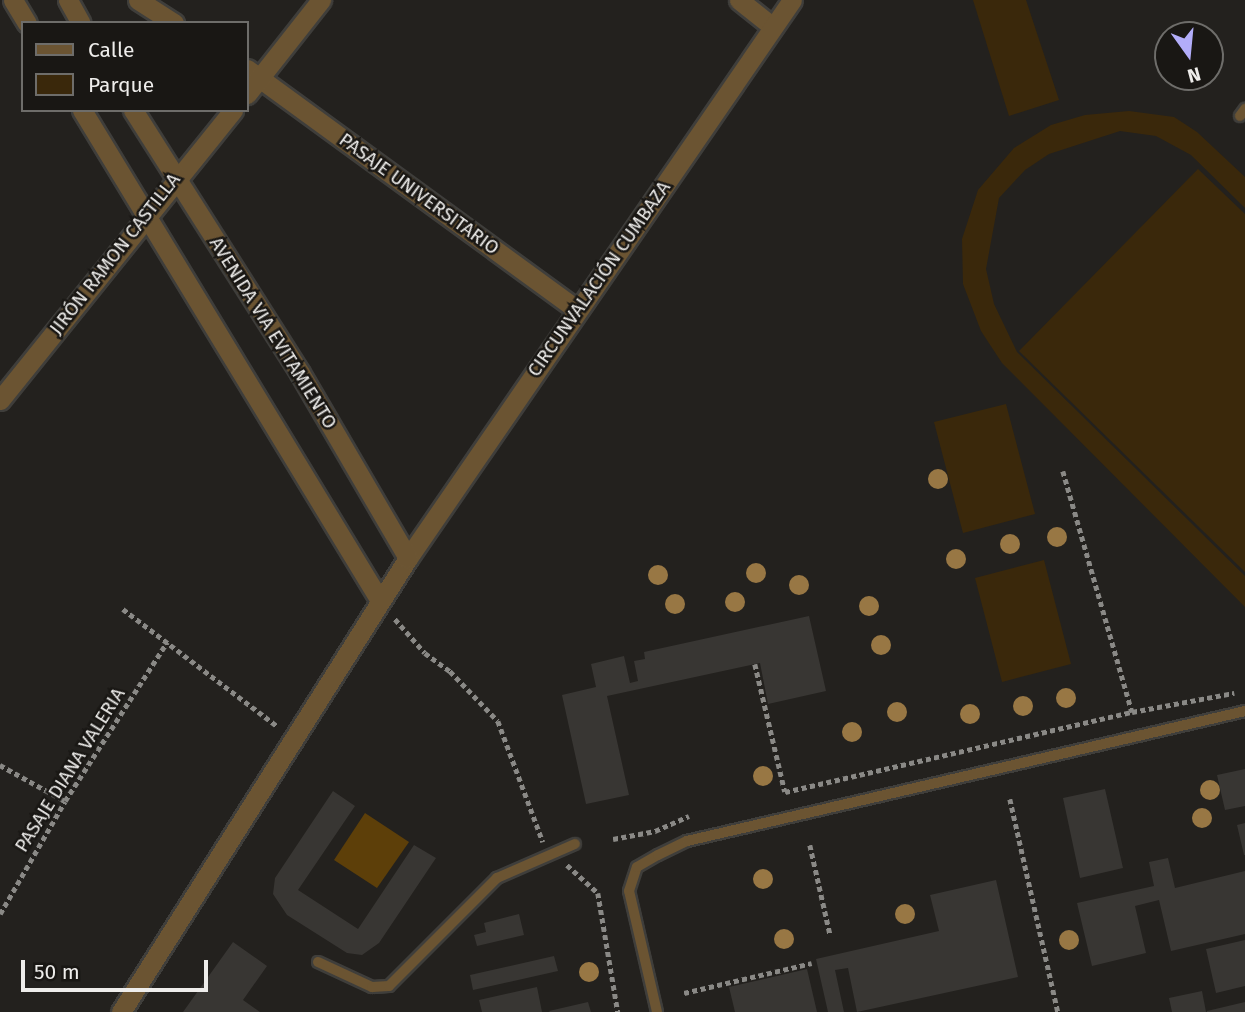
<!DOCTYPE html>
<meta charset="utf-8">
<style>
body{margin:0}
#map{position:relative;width:1245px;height:1012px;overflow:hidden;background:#23211e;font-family:"Fira Sans",sans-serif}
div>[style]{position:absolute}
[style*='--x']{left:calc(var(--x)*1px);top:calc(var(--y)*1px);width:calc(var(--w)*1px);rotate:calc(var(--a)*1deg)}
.green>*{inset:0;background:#3a280b}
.water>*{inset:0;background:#5d3f09}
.building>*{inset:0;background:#383633}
.path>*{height:4.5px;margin-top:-2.25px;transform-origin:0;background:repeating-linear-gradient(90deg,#8a8986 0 5px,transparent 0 8.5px)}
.roads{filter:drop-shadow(2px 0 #3f3e3b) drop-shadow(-2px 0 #3f3e3b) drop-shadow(0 2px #3f3e3b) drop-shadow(0 -2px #3f3e3b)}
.service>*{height:10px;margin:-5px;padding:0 5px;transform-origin:5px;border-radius:5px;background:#6b5432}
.minor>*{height:19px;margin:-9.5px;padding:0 9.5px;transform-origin:9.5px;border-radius:9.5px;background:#6b5432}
.tertiary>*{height:19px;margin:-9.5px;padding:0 9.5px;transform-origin:9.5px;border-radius:9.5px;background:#6b5432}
.trees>*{width:20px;height:20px;margin:-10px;border-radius:50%;background:#987744}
span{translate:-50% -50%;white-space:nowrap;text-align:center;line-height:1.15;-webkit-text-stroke:5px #191714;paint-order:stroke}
.street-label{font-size:19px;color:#eeedeb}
.legend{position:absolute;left:21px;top:21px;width:228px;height:91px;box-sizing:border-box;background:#191714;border:2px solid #6e6d6a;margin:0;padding:9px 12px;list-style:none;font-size:21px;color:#eeedeb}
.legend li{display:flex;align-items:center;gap:14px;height:35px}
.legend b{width:35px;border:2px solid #6e6d6a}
.north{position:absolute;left:1154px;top:21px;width:70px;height:70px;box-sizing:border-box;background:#191714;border:2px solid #6e6d6a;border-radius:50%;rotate:165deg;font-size:19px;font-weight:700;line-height:28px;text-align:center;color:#eeedeb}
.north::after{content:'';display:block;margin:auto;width:24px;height:32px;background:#b2adf9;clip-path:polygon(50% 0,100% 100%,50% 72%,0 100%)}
.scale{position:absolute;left:21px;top:960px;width:187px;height:32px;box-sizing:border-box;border:4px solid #eeedeb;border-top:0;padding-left:9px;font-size:21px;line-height:24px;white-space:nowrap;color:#eeedeb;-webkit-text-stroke:5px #191714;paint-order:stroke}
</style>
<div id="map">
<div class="green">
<div style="clip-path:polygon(973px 0,1026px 0,1059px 100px,1009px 116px)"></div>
<div style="clip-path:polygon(1129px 111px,1174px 117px,1197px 132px,1245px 177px,1245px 208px,1191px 155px,1156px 136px,1120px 131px,1049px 154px,1025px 170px,999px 198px,986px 269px,994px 304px,1017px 352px,1245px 576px,1245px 607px,1002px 363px,981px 331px,963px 284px,962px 239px,978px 190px,1014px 148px,1051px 125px,1085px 115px)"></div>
<div style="clip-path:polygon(1198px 169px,1245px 214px,1245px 572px,1019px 351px)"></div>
<div style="clip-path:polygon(1006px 404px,1035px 514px,963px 533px,934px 422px)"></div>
<div style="clip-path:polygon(1044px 560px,1071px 664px,1002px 682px,975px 578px)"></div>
</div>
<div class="water">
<div style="clip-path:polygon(365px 813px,409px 842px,377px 888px,334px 860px)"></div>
</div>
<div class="building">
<div style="clip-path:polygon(809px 616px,826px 691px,768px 704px,760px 663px,607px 696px,629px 795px,586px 804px,562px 695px,596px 687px,591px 664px,624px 656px,630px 683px,638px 681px,634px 661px,645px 659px,644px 652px)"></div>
<div style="clip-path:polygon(1245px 769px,1245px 806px,1225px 810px,1217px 775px)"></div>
<div style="clip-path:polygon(1105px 789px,1123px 868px,1080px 878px,1063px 798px)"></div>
<div style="clip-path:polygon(333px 791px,355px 806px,298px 890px,358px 929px,414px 845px,436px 858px,379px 943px,362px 955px,347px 953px,287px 915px,273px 894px,275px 878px)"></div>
<div style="clip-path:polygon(1245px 823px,1245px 855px,1244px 855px,1237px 825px)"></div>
<div style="clip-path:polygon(1168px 858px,1175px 888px,1245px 871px,1245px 934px,1171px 951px,1159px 900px,1135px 906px,1146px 953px,1092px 966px,1077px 903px,1154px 886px,1149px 862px)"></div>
<div style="clip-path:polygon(996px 880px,1018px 977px,857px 1012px,848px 968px,835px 970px,844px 1012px,828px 1012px,816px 959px,939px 931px,930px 895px)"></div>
<div style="clip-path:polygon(519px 914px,524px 935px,477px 946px,474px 935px,486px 932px,484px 923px)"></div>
<div style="clip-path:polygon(1245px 940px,1245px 986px,1216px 993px,1206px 949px)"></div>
<div style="clip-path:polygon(233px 942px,267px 966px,243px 1000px,260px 1012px,183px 1012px)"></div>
<div style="clip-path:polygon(554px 956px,558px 971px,473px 990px,470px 975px)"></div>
<div style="clip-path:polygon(807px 969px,817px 1012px,735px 1012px,729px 987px)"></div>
<div style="clip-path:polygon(537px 987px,542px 1012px,482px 1012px,479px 1000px)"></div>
<div style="clip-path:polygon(1202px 991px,1206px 1012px,1172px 1012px,1169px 998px)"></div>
<div style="clip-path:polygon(588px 1002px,591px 1012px,550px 1012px,549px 1011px)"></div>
<div style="clip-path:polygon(1245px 1002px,1245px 1012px,1207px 1012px,1207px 1011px)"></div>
</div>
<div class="path">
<div style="--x:1063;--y:471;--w:251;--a:74"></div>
<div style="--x:1132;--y:712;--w:104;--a:-10.6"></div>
<div style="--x:123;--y:609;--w:193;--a:37.2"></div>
<div style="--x:395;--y:619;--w:45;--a:48.6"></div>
<div style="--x:425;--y:653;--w:31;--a:36"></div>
<div style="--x:450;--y:671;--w:69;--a:46.2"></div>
<div style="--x:498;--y:721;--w:129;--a:69.6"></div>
<div style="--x:755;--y:664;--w:131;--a:76.8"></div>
<div style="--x:785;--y:792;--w:356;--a:-13"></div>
<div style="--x:0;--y:765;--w:74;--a:29"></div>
<div style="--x:1010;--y:799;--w:218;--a:77.3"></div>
<div style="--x:613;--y:839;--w:43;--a:-10.8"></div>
<div style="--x:655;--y:831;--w:37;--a:-24"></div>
<div style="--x:810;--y:845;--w:91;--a:77.3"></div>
<div style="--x:567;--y:865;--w:42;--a:42.1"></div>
<div style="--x:598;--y:893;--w:121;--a:80.5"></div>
<div style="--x:0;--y:914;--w:130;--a:-60.1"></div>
<div style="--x:65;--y:801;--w:189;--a:-57.3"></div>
<div style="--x:684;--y:993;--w:131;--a:-13.2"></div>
</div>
<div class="roads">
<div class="service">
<div style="--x:1240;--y:116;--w:9;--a:-54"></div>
<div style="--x:318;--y:962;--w:60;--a:24.8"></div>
<div style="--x:372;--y:987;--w:17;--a:-3"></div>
<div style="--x:389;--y:986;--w:153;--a:-45"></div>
<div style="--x:497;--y:878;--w:85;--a:-23.6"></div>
<div style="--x:657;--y:1012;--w:124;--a:-103"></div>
<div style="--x:629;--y:891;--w:25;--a:-72"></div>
<div style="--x:637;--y:867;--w:24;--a:-30"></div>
<div style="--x:658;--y:855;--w:32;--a:-26"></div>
<div style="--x:687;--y:841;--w:573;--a:-13.11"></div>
</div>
<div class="minor">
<div style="--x:138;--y:0;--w:43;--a:32.6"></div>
<div style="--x:739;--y:0;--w:43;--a:38.5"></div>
<div style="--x:247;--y:69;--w:409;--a:36.1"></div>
<div style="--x:247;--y:94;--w:120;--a:-51.8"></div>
<div style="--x:0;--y:400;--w:372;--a:-51.2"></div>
<div style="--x:408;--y:558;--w:677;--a:-55.47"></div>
</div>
<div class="tertiary">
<div style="--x:13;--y:0;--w:27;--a:59"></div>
<div style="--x:68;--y:0;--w:26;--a:61"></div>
<div style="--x:82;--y:110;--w:572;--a:58.73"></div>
<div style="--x:121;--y:1012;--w:537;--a:-57.7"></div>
<div style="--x:408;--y:558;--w:214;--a:-120.3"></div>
<div style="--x:300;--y:373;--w:312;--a:-122.4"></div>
</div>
</div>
<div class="trees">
<div style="left:938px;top:479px"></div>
<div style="left:1057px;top:537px"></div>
<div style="left:1010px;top:544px"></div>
<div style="left:956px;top:559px"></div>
<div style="left:756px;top:573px"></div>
<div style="left:658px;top:575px"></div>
<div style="left:799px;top:585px"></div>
<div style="left:735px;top:602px"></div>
<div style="left:675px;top:604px"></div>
<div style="left:869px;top:606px"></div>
<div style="left:881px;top:645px"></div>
<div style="left:1066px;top:698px"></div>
<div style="left:1023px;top:706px"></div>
<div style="left:897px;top:712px"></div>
<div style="left:970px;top:714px"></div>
<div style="left:852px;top:732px"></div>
<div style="left:763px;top:776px"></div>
<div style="left:1210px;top:790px"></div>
<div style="left:1202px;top:818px"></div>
<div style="left:763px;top:879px"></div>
<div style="left:905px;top:914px"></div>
<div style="left:784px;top:939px"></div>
<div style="left:1069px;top:940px"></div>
<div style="left:589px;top:972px"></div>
</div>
<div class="street-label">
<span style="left:419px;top:194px;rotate:36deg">PASAJE UNIVERSITARIO</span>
<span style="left:115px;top:254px;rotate:-52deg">JIRÓN RAMON CASTILLA</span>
<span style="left:599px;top:279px;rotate:-55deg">CIRCUNVALACIÓN CUMBAZA</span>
<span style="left:273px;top:333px;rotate:58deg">AVENIDA VIA EVITAMIENTO</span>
<span style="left:70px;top:770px;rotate:-58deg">PASAJE DIANA VALERIA</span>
</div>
<ul class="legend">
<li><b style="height:9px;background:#6b5432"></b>Calle</li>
<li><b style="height:19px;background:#3a280b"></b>Parque</li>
</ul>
<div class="north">N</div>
<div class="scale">50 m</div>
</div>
